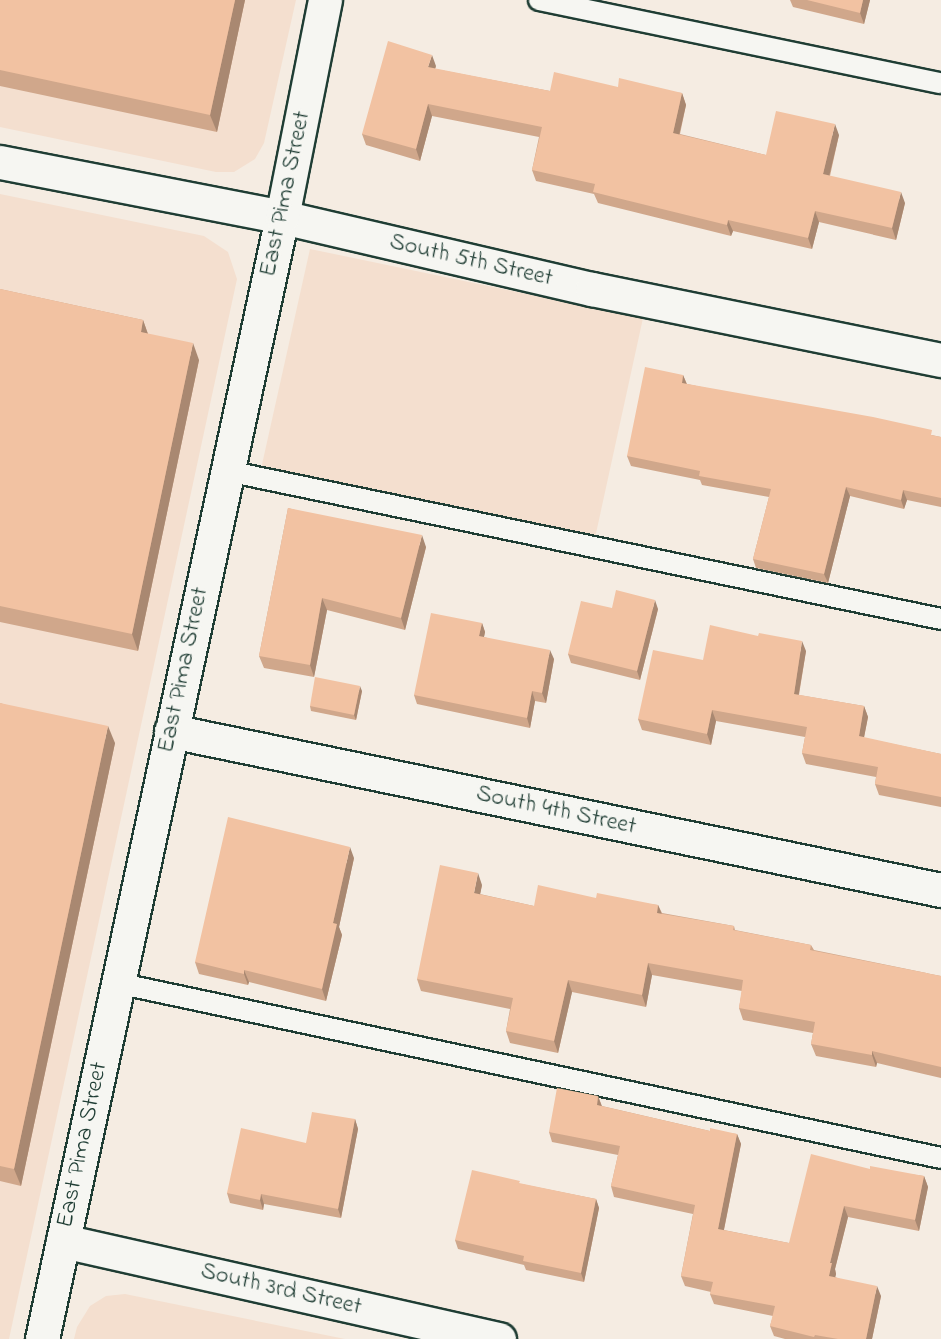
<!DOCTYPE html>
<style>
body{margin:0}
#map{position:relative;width:941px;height:1339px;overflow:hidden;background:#f5ece2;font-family:"Indie Flower",sans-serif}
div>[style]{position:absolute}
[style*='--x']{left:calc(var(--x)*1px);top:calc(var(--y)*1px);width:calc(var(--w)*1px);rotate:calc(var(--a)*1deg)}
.built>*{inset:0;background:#f4dfcf}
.roads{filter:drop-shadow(2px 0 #1f3d34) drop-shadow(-2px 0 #1f3d34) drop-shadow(0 2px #1f3d34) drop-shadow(0 -2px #1f3d34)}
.lane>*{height:20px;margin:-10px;padding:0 10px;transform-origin:10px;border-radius:10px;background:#f6f6f2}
.street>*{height:33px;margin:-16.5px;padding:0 16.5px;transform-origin:16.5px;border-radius:16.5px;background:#f6f6f2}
.wall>*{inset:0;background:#d0a78b}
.shaded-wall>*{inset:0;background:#a98871}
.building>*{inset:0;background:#f2c2a2}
span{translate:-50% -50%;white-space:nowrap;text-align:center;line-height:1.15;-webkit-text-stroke:5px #f6f6f2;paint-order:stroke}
.street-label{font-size:24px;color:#1f3d34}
</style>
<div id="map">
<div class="built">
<div style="clip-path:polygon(0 0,296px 0,264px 143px,255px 159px,234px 172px,216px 172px,0 127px)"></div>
<div style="clip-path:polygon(0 194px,204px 236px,228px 252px,237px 279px,9px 1339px,0 1339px)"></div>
<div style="clip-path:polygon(310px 249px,643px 318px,595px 538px,261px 469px)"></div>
<div style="clip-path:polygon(125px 1294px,345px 1339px,74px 1339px,77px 1327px,90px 1306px,106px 1296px)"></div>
</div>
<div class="roads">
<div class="lane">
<div style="--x:539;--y:0;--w:410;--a:11.7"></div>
<div style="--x:227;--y:471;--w:729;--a:11.71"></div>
<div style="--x:117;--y:983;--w:842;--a:11.99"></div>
</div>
<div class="street">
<div style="--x:0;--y:162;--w:287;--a:11"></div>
<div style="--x:282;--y:217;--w:318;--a:13.1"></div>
<div style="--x:592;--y:289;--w:356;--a:11.5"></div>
<div style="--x:171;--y:731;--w:786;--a:11.67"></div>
<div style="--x:63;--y:1241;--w:447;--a:12.7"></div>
<div style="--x:42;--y:1339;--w:1147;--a:-77.93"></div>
<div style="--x:282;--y:217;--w:221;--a:-78.8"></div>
</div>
</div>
<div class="wall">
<div style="clip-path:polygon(0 0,245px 0,217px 132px,0 86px)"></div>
<div style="clip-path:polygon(790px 0,870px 0,864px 24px,793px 7px)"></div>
<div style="clip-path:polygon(436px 66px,435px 69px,550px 91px,618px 87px,682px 93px,686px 105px,680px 134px,766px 155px,839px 135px,830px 176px,905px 203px,896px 240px,819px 222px,812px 249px,733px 231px,731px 236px,598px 203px,594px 194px,536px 181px,532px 170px,539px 137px,432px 116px,420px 161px,366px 145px,362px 134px)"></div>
<div style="clip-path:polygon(0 289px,143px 320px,148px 334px,199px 360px,138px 651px,0 622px)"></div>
<div style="clip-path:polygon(683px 375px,687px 384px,941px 437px,941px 507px,907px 500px,904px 509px,850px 496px,828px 583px,756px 568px,753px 559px,769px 497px,702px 485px,700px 480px,631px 466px,627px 456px)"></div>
<div style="clip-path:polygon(288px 508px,426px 547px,405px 630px,327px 610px,314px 677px,264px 668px,259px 656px)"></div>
<div style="clip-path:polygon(612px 608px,658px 609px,640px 680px,571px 663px,568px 654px)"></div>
<div style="clip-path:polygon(482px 623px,485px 632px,484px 637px,554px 659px,546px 703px,535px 701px,530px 728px,417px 704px,414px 695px)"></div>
<div style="clip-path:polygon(806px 651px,799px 695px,864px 706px,868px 717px,864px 738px,941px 754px,941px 807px,879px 795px,875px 784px,876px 777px,806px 764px,802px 753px,805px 737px,716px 721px,711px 745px,642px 730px,638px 719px,703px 660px)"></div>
<div style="clip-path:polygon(362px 691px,356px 720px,311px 711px,310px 706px)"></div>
<div style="clip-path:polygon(0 703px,115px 743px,21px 1186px,0 1181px)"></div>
<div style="clip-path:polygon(354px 858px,339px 927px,342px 935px,326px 1001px,249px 982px,248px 985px,199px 974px,195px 962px)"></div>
<div style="clip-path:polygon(482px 885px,480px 894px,534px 906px,596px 898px,658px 905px,662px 913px,734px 926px,735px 930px,811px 945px,814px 950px,941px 976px,941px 1078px,877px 1063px,876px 1067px,816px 1056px,811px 1044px,813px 1033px,743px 1020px,739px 1008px,742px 991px,652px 975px,646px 1007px,572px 992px,558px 1053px,510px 1043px,506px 1031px,510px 1009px,421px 991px,417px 979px)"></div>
<div style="clip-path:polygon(598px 1096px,602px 1106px,710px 1131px,737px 1134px,741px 1144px,724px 1230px,789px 1243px,870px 1169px,924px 1176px,928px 1187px,919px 1231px,848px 1217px,835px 1269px,836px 1274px,835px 1277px,881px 1296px,872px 1339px,785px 1339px,774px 1336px,770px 1326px,773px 1316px,714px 1304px,710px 1294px,711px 1292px,685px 1286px,681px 1276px,693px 1214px,614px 1197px,611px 1186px,618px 1155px,552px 1142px,549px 1132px)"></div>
<div style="clip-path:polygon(355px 1119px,358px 1129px,341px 1218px,264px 1204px,263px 1210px,230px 1203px,227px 1193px,306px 1143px)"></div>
<div style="clip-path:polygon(521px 1184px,596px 1199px,599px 1208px,584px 1282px,526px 1270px,524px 1265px,458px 1249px,455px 1240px)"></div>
</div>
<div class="shaded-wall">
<div style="clip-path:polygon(235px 0,245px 0,217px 132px,210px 115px)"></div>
<div style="clip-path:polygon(863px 0,870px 0,864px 24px,860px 13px)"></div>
<div style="clip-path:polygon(432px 55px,436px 66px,432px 78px,428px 67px)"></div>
<div style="clip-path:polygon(682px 93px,686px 105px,677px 144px,673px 133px)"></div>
<div style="clip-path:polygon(428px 104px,432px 116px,420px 161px,416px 149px)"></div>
<div style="clip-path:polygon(835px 124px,839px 135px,827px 185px,823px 174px)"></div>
<div style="clip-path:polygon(901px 192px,905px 203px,896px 240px,892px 228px)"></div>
<div style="clip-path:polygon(815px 211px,819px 222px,812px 249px,808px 238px)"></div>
<div style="clip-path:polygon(728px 220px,733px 231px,731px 236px,727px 225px)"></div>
<div style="clip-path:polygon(143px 320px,149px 337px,141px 332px)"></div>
<div style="clip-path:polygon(193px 343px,199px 360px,138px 651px,132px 634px)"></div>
<div style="clip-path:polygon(683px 375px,687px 385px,682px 383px)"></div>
<div style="clip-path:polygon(846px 487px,850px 496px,828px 583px,824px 574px)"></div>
<div style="clip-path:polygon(903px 490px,907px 500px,904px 509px,901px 500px)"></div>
<div style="clip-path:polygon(422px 535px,426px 547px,405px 630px,401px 618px)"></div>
<div style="clip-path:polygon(322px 598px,327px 610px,314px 677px,310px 665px)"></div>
<div style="clip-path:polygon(655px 600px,658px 609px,640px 680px,637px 671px)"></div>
<div style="clip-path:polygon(482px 623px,485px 632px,482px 646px,479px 636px)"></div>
<div style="clip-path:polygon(802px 641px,806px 651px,797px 704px,794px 694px)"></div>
<div style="clip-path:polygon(550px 650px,554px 659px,546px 703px,542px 693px)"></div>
<div style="clip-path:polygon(360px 686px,362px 691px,356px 720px,354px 715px)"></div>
<div style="clip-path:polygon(532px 691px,535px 701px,530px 728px,527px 718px)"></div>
<div style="clip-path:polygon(864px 706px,868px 717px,862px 747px,859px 736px)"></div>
<div style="clip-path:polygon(712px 710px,716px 721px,711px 745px,707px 734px)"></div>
<div style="clip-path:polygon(108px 726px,115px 743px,21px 1186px,14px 1169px)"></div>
<div style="clip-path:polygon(350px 847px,354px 858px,339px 927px,342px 935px,326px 1001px,322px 989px,333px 923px)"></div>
<div style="clip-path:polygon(478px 873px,482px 885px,478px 905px,474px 893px)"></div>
<div style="clip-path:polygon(658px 905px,663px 917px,657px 913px)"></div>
<div style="clip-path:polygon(648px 963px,652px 975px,646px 1007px,642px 995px)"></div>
<div style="clip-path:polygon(244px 970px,249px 982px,248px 985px,244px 974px)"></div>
<div style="clip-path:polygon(568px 980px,572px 992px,558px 1053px,554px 1041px)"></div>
<div style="clip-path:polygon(872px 1051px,877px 1063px,876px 1067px,872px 1055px)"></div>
<div style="clip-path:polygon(598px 1096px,602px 1107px,597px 1105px)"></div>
<div style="clip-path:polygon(355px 1119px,358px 1129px,341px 1218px,338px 1209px)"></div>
<div style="clip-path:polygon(737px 1134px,741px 1144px,722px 1239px,718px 1229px)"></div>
<div style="clip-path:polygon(924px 1176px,928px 1187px,919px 1231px,915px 1220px)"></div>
<div style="clip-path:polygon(261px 1194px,264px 1204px,263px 1210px,260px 1200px)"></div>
<div style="clip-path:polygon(596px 1199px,599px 1208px,584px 1282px,581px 1273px)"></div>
<div style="clip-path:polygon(844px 1206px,848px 1217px,835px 1269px,836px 1274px,833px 1287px,829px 1276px,830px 1263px)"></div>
<div style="clip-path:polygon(877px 1286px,881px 1296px,872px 1339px,866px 1339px)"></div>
</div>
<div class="building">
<div style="clip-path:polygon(0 0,235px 0,210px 115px,0 70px)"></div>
<div style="clip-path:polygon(807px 0,863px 0,860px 13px)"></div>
<div style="clip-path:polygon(388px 41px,432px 55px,428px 67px,550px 91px,554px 72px,618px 87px,619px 78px,682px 93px,673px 133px,766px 155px,776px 111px,835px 124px,823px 174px,901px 192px,892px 228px,815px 211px,808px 238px,728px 220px,727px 225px,593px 192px,595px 184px,532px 170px,542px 127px,428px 104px,416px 149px,362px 134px)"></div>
<div style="clip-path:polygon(0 289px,143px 320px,141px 332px,193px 343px,132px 634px,0 606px)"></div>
<div style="clip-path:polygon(645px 367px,683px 375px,682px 383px,873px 417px,932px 430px,931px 435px,941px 437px,941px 498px,903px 490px,901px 500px,846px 487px,824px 574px,753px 559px,771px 489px,699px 476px,700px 471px,627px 456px)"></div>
<div style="clip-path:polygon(288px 508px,422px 535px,401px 618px,322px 598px,310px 665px,259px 656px)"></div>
<div style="clip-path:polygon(616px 590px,655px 600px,637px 671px,568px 654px,581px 601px,612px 608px)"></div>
<div style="clip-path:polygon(431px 613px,482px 623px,479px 636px,550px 650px,542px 693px,532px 691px,527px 718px,414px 695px)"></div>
<div style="clip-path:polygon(710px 625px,758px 636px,759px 633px,802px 641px,794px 694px,864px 706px,859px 736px,941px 754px,941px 797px,875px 784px,878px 767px,802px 753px,807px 727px,712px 710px,707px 734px,638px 719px,653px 650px,703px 660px)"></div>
<div style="clip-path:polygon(315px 677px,360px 686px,354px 715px,310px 706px)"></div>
<div style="clip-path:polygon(0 703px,108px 726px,14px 1169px,0 1166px)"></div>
<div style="clip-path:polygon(228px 817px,350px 847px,333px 923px,337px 924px,322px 989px,244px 970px,244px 974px,195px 962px)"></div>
<div style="clip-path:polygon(440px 865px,478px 873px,474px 893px,534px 906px,538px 885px,596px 898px,597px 893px,658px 905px,657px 913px,734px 926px,733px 930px,811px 945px,810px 950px,941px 976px,941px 1067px,872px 1051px,872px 1055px,811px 1044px,815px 1022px,739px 1008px,743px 980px,648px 963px,642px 995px,568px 980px,554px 1041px,506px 1031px,513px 998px,417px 979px)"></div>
<div style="clip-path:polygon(557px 1088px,598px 1096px,597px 1105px,710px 1131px,710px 1128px,737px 1134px,718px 1229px,789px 1243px,811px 1154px,870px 1169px,870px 1166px,924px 1176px,915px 1220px,844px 1206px,830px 1263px,832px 1263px,829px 1276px,877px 1286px,866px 1339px,838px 1339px,815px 1335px,814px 1337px,770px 1326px,775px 1306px,710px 1294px,713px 1282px,681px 1276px,695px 1205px,611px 1186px,620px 1146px,549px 1132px)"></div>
<div style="clip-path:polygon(312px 1112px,355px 1119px,338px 1209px,261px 1194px,260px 1200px,227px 1193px,241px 1128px,306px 1143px)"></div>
<div style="clip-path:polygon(472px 1170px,520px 1181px,519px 1183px,596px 1199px,581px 1273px,523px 1261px,524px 1256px,455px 1240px)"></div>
</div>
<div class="street-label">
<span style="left:286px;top:194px;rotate:-78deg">East Pima Street</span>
<span style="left:471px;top:261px;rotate:13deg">South 5th Street</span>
<span style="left:184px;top:670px;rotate:-78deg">East Pima Street</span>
<span style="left:556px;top:811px;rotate:12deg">South 4th Street</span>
<span style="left:83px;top:1145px;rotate:-78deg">East Pima Street</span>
<span style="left:281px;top:1290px;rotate:13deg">South 3rd Street</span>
</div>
</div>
